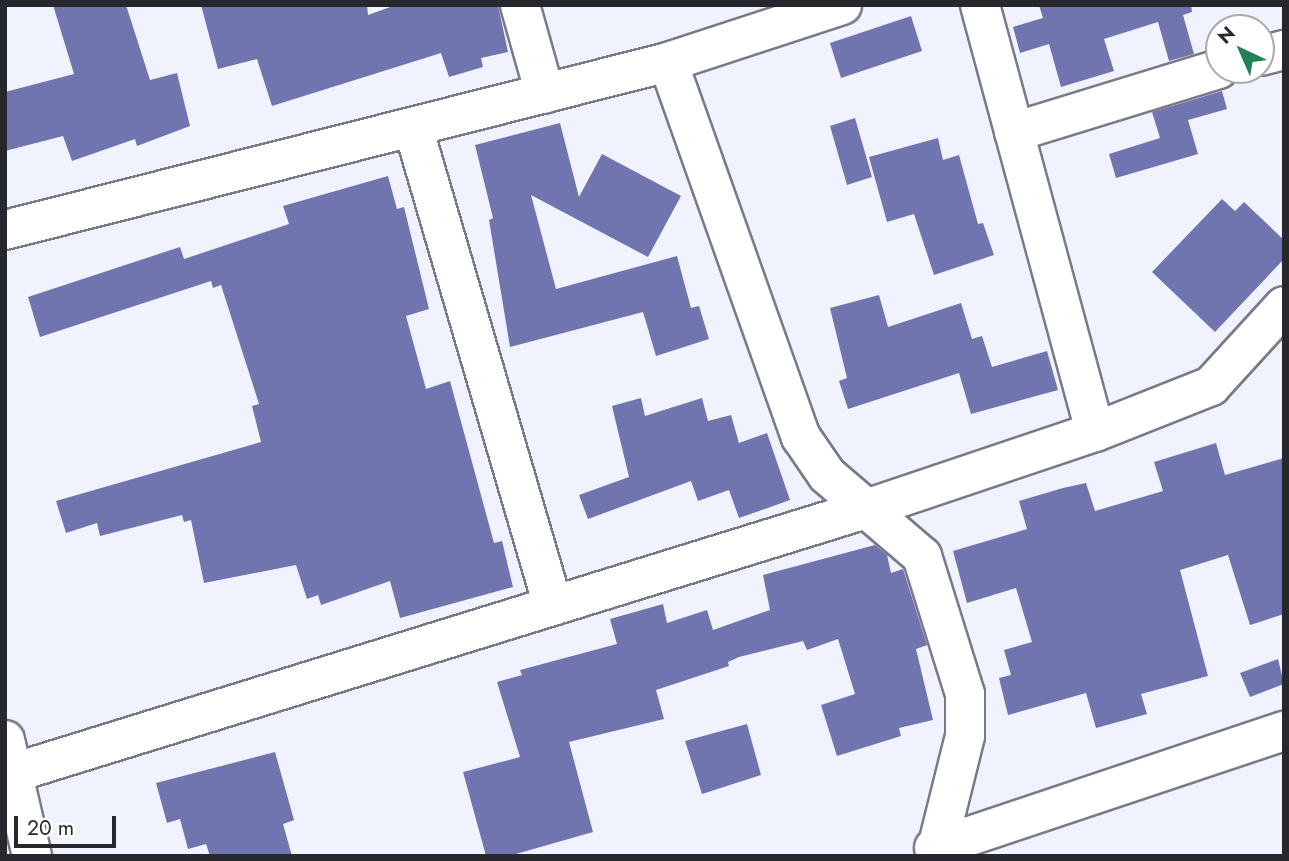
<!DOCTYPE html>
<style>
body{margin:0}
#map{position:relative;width:1289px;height:861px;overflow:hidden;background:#f0f2fd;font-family:Jost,sans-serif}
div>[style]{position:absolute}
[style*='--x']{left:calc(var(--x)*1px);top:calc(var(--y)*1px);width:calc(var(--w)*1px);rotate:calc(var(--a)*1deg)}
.building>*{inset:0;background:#7175af}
.roads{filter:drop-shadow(2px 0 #797a87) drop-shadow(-2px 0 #797a87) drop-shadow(0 2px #797a87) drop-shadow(0 -2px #797a87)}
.street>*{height:38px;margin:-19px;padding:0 19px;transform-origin:19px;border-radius:19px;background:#fff}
span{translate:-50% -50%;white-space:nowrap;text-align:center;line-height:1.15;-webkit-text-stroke:5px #fff;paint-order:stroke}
.frame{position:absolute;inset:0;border:7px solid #27282d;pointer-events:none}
.north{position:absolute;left:1205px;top:14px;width:70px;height:70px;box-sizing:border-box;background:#fff;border:2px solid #a9a9ab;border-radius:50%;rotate:316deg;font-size:19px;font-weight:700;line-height:28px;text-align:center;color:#27282d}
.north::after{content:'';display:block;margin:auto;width:24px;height:32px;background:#248057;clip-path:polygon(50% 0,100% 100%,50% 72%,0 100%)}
.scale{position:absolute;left:14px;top:816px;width:102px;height:32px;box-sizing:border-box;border:4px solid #27282d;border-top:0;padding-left:9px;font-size:21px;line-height:24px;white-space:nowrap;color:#27282d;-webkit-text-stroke:5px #fff;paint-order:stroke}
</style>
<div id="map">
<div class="building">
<div style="clip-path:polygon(53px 5px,126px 5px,150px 80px,177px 73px,190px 126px,137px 146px,135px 139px,72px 161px,63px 136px,5px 151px,5px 92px,74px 74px)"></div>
<div style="clip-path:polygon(201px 5px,367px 5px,368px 15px,396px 5px,498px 5px,508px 52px,481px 58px,483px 67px,449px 77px,441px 53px,272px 106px,257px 59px,218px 69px)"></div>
<div style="clip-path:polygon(1039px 5px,1191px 5px,1192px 12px,1183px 15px,1194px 54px,1169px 61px,1158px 22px,1104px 39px,1114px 71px,1061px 87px,1049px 44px,1020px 53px,1013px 27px,1043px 18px)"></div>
<div style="clip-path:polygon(911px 16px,922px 51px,841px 78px,830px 43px)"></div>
<div style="clip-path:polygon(1222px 91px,1227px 109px,1188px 120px,1198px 154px,1116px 178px,1109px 154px,1160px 138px,1152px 112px)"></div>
<div style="clip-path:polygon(855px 118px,872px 177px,847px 185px,830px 126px)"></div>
<div style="clip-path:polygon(560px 123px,579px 197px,602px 154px,681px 196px,648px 257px,531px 195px,556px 289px,677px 256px,691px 308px,699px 306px,709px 339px,656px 356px,643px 312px,510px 347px,489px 220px,493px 218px,475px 145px)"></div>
<div style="clip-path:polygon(938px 138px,943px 160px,959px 155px,978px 224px,983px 223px,994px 255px,934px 275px,914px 214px,887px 222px,869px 157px)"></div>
<div style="clip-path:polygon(388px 176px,397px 209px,404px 207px,429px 309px,406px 316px,426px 389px,450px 381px,494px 543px,502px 541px,513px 587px,400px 618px,390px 581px,321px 605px,318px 595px,307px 599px,296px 565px,204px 583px,191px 520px,184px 522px,182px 515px,100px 536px,97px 523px,66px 533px,56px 501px,261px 442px,252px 406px,259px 404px,221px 285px,213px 288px,211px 281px,40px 337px,28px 297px,180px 247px,184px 259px,289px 224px,283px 206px)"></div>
<div style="clip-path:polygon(1222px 199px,1235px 211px,1244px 202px,1284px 240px,1284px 259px,1215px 332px,1152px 272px)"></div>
<div style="clip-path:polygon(879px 295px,888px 327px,961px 303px,972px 339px,982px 336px,992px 367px,1047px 351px,1058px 390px,971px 414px,959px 373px,848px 409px,839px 381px,847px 378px,830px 308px)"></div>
<div style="clip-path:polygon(641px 398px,645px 416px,702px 398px,708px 421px,731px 415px,739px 443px,767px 433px,790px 500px,739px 518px,729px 490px,698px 501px,691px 481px,588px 519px,579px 495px,629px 477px,612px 406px)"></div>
<div style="clip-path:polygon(1216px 443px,1225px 475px,1284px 458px,1284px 614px,1250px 625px,1228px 555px,1180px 570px,1208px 676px,1141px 694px,1147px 714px,1096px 728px,1086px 693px,1008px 715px,999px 678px,1011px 675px,1004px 650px,1032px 642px,1016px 588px,967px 603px,953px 551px,1027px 529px,1019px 501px,1063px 488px,1086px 483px,1095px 511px,1163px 491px,1154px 462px)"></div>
<div style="clip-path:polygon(875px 545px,887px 555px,891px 573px,903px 569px,927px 645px,916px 649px,933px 720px,899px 728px,901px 736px,837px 756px,821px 705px,855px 694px,838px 639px,807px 650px,803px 641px,739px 657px,728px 662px,729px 666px,656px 690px,664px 719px,569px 742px,593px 832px,509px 856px,486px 856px,463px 772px,520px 757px,497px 682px,522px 675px,520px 670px,617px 644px,610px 619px,663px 604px,667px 623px,707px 610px,713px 630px,770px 610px,763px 575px)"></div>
<div style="clip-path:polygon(1278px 659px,1284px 684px,1250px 697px,1240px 673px)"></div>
<div style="clip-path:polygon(747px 724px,761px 775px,702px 794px,685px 741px)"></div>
<div style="clip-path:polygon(275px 752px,294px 820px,283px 824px,292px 856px,210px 856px,206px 844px,188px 849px,180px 819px,167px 823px,156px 783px)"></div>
</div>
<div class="roads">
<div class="street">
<div style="--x:520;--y:5;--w:92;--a:74.3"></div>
<div style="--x:980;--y:5;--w:442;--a:74.9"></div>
<div style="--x:1261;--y:56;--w:24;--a:-15"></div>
<div style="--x:668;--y:62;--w:398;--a:70.5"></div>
<div style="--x:801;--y:437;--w:46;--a:55.6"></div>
<div style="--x:827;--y:475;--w:125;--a:40.5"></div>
<div style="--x:922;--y:556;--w:145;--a:72.7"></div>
<div style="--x:965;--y:694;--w:42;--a:90"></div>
<div style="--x:965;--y:736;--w:124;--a:104"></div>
<div style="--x:413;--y:127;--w:499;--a:73.7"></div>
<div style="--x:1014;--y:132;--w:214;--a:-17.1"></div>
<div style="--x:5;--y:230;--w:684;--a:-14.22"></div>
<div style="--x:668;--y:62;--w:183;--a:-18.1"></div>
<div style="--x:5;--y:740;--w:119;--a:76.9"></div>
<div style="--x:13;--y:773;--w:896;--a:-17.2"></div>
<div style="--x:869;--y:508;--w:238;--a:-18.6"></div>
<div style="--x:1095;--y:432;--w:125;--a:-21.6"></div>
<div style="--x:1211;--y:386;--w:108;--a:-47.6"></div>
<div style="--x:934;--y:848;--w:369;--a:-18.5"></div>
</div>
</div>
<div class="frame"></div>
<div class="north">N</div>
<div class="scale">20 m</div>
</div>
